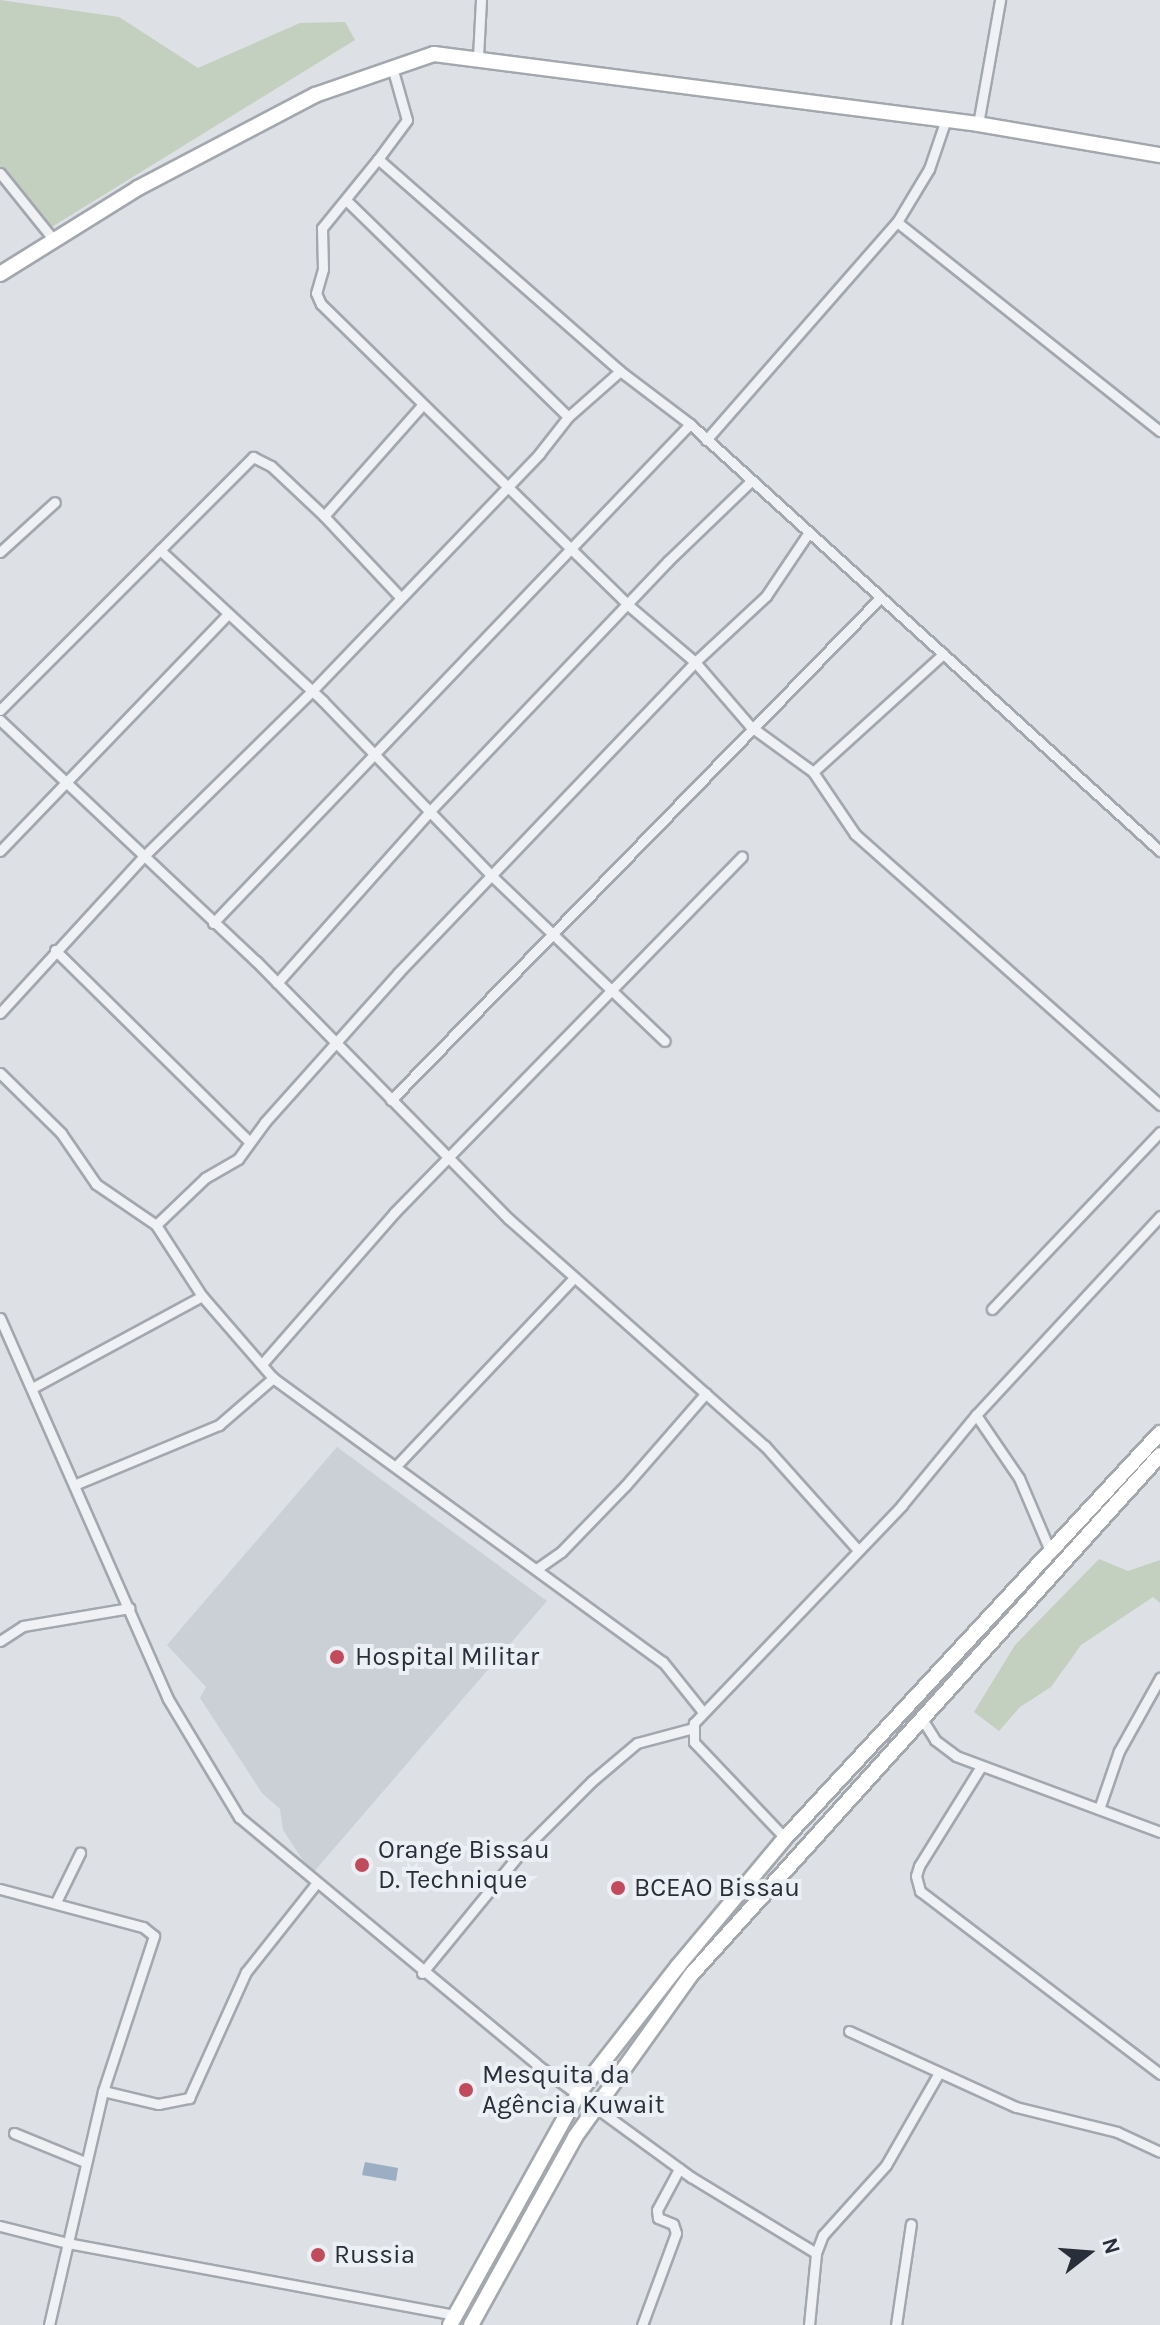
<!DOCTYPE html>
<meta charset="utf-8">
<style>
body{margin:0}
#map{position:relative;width:1160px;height:2325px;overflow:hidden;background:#dde0e5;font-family:Karla,sans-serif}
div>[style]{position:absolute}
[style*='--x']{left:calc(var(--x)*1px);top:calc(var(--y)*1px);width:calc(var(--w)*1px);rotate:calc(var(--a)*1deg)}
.built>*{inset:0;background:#cbcfd6}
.green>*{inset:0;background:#c3cfbf}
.water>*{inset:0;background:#9baec3}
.roads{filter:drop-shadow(2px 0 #a3a7ae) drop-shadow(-2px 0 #a3a7ae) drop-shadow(0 2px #a3a7ae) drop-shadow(0 -2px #a3a7ae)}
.street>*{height:9px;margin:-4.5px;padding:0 4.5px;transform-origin:4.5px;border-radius:4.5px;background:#eff1f4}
.secondary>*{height:14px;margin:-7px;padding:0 7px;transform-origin:7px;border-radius:7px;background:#fff}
.primary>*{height:14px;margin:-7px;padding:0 7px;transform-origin:7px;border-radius:7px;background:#fff}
.dots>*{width:22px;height:22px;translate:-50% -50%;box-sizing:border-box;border:4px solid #eceff3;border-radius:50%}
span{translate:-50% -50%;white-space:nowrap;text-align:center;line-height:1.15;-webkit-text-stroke:8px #eceff3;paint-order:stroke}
.poi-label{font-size:26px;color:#282f3a}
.left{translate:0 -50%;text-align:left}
.north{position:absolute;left:1048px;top:2213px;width:80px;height:80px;-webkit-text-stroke:6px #eceff3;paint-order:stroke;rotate:73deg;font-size:22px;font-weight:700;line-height:32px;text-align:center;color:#282f3a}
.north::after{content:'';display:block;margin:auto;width:28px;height:36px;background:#282f3a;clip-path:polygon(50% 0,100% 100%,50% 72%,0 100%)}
</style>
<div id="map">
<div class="built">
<div style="clip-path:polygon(337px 1447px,547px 1601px,312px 1874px,283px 1830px,280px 1809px,262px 1793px,200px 1698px,206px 1687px,167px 1645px)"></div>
</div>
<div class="green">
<div style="clip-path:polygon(0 0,119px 17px,198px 68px,300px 23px,345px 22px,355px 40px,50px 228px,0 168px)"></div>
<div style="clip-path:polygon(1099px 1559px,1128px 1571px,1160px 1560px,1160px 1603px,1153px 1597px,1081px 1645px,1051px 1687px,1020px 1707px,999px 1731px,974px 1712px,1015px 1645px)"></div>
</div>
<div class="water">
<div style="clip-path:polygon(365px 2162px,398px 2168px,396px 2181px,362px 2175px)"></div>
</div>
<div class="roads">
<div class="street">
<div style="--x:478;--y:57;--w:57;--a:-87"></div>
<div style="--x:392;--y:67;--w:55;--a:74.2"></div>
<div style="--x:407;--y:120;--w:49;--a:126.6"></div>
<div style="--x:378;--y:159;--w:322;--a:41.2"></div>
<div style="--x:620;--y:371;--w:88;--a:37.1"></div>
<div style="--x:690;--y:424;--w:635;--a:42.26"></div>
<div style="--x:978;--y:124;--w:126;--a:-79.9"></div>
<div style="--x:378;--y:159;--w:89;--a:129.1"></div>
<div style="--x:322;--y:228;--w:41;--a:88.6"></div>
<div style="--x:323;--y:269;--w:25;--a:106"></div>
<div style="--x:316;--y:293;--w:12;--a:66"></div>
<div style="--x:321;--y:304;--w:430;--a:44.4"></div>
<div style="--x:628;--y:605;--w:88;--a:40.4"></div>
<div style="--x:695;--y:662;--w:84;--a:49.3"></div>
<div style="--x:750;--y:726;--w:78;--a:36.1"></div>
<div style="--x:813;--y:772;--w:75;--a:55.9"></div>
<div style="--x:855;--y:834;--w:408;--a:41.6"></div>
<div style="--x:0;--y:173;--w:85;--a:51.2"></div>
<div style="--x:346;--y:200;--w:310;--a:44.3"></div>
<div style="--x:897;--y:222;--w:62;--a:-58.9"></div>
<div style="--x:929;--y:169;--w:53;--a:-71.2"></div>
<div style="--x:706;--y:440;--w:290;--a:-48.8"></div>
<div style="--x:897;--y:222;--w:336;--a:38.5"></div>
<div style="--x:324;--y:516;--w:149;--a:-48.5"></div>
<div style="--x:160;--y:550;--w:222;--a:42.8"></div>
<div style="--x:323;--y:701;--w:242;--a:46"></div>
<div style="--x:491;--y:875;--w:240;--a:43.7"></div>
<div style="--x:0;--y:552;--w:74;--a:-42.3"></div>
<div style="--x:0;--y:710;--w:358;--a:-45"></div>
<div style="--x:253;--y:457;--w:20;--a:27"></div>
<div style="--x:271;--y:466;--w:73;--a:43.3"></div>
<div style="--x:324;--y:516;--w:112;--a:46.8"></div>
<div style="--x:0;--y:720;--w:352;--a:43.3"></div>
<div style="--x:256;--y:961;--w:361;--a:45.6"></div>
<div style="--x:509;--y:1219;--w:342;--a:41.6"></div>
<div style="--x:765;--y:1446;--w:140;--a:48.2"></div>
<div style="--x:813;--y:772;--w:176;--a:-42.2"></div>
<div style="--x:0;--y:851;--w:329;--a:-46.1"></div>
<div style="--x:213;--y:923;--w:690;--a:-46.29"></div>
<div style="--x:55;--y:950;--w:272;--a:44.6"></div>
<div style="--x:277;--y:983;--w:230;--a:-48.3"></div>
<div style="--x:430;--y:811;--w:345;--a:-46.4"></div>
<div style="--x:668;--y:561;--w:114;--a:-43.9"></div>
<div style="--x:0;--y:1013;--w:210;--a:-47.5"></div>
<div style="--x:142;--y:858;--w:237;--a:-44.5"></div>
<div style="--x:311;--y:692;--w:330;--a:-46.2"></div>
<div style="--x:539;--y:454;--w:47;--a:-51.9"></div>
<div style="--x:568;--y:417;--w:69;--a:-41.5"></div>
<div style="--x:0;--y:1073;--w:86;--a:44.5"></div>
<div style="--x:61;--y:1133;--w:62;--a:55.5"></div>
<div style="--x:96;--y:1184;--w:73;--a:34.3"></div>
<div style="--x:156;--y:1225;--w:85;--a:57.1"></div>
<div style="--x:202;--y:1296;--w:108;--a:49.1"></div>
<div style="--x:273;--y:1378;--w:482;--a:36.1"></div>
<div style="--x:663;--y:1662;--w:64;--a:51.3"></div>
<div style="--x:391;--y:1100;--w:699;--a:-45.75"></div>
<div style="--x:156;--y:1225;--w:68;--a:-43.8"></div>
<div style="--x:205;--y:1178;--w:38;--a:-30"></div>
<div style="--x:238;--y:1159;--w:46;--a:-53.9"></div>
<div style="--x:265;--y:1122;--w:200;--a:-48.2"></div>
<div style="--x:398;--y:973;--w:430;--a:-46.3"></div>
<div style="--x:695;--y:662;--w:97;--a:-42.9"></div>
<div style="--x:766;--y:596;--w:73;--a:-56.1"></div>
<div style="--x:992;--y:1309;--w:244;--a:-46.5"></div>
<div style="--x:0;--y:1318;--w:416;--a:66.2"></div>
<div style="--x:168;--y:1699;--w:138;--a:59"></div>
<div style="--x:239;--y:1817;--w:386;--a:39.7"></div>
<div style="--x:536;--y:2064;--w:192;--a:36.1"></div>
<div style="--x:691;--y:2177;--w:146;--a:31.3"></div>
<div style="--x:262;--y:1364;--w:201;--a:-48.8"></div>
<div style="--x:394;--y:1213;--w:498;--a:-45.7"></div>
<div style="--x:34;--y:1387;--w:191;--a:-28.4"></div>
<div style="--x:976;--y:1415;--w:76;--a:55.7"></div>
<div style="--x:1019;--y:1478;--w:82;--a:66.9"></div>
<div style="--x:397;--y:1465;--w:257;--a:-46.6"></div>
<div style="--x:74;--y:1485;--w:157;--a:-22.5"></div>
<div style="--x:219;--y:1425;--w:72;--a:-41"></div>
<div style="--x:538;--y:1568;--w:28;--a:-35"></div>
<div style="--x:561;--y:1552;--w:92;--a:-45.9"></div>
<div style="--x:625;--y:1486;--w:123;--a:-48.9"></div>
<div style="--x:0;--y:1641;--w:27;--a:-33"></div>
<div style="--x:23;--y:1626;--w:108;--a:-9.6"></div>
<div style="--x:922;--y:1719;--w:25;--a:58"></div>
<div style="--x:935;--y:1740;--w:26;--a:37"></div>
<div style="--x:956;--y:1756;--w:218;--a:20.4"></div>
<div style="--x:980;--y:1768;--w:115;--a:121.9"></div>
<div style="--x:919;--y:1866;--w:10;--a:107"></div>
<div style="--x:916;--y:1876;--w:16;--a:75"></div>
<div style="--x:920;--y:1891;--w:302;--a:37.3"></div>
<div style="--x:1099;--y:1809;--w:61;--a:-71"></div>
<div style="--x:1119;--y:1751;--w:84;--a:-60.7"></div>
<div style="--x:785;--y:1838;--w:132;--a:-133.5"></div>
<div style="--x:694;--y:1742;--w:19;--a:-90"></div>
<div style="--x:694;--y:1723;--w:301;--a:-46.3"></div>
<div style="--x:902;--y:1505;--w:117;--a:-50.6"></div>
<div style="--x:976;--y:1415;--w:271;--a:-47.2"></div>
<div style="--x:0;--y:1889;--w:148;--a:14.9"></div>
<div style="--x:143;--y:1927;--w:14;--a:39"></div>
<div style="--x:154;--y:1936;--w:163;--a:108.2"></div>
<div style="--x:103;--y:2091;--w:240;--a:103"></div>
<div style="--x:56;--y:1902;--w:55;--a:-63.9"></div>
<div style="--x:422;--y:1973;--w:156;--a:-50.7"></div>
<div style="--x:521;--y:1852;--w:100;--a:-45"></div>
<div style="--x:592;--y:1781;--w:59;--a:-40.2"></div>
<div style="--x:637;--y:1743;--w:55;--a:-14.8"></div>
<div style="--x:849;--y:2031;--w:183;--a:24.5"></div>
<div style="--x:1016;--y:2107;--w:104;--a:13.9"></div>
<div style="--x:1117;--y:2132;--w:47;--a:24.9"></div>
<div style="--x:103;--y:2091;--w:57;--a:13.3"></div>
<div style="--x:158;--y:2104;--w:32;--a:-11"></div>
<div style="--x:189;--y:2098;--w:138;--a:-65.7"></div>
<div style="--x:246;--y:1972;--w:111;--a:-51.6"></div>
<div style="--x:14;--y:2133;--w:77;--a:22.2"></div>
<div style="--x:0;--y:2226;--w:69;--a:14.2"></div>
<div style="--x:67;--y:2243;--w:395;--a:10.5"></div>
<div style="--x:642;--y:2325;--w:98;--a:-69.7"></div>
<div style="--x:676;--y:2233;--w:9;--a:-108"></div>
<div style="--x:673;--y:2224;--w:16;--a:-158"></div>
<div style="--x:658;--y:2218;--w:8;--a:-97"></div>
<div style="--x:657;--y:2210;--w:47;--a:-61.8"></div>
<div style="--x:809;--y:2325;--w:72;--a:-84.4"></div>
<div style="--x:816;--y:2253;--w:19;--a:-69"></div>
<div style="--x:823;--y:2235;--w:94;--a:-48"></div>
<div style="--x:886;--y:2165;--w:106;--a:-60.1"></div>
<div style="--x:896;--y:2325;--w:102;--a:-81.6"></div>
</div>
<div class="secondary">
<div style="--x:0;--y:274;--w:163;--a:-31.9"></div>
<div style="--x:138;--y:188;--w:200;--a:-27.7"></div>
<div style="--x:315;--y:95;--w:126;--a:-19"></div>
<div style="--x:434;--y:54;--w:548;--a:7.33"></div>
<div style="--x:978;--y:124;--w:185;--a:9.7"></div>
</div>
<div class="primary">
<div style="--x:450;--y:2325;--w:264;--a:-61"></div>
<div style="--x:578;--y:2094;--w:162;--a:-52"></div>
<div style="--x:678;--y:1966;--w:167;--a:-50.1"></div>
<div style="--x:785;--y:1838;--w:552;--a:-47.2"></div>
<div style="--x:471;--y:2325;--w:215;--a:-61"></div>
<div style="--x:575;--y:2137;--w:199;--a:-54.4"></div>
<div style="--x:691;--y:1975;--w:700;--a:-47.95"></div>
</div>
</div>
<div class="dots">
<div style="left:337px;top:1657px;background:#c14b5d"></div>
<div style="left:362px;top:1865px;background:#c14b5d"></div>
<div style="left:618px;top:1888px;background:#c14b5d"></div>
<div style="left:466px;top:2090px;background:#c14b5d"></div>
<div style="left:318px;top:2255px;background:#c14b5d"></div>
</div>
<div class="poi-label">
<span class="left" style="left:355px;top:1657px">Hospital Militar</span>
<span class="left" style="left:378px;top:1865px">Orange Bissau<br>D. Technique</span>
<span class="left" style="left:634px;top:1888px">BCEAO Bissau</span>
<span class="left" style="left:482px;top:2090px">Mesquita da<br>Agência Kuwait</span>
<span class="left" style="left:334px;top:2255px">Russia</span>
</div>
<div class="north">N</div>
</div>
